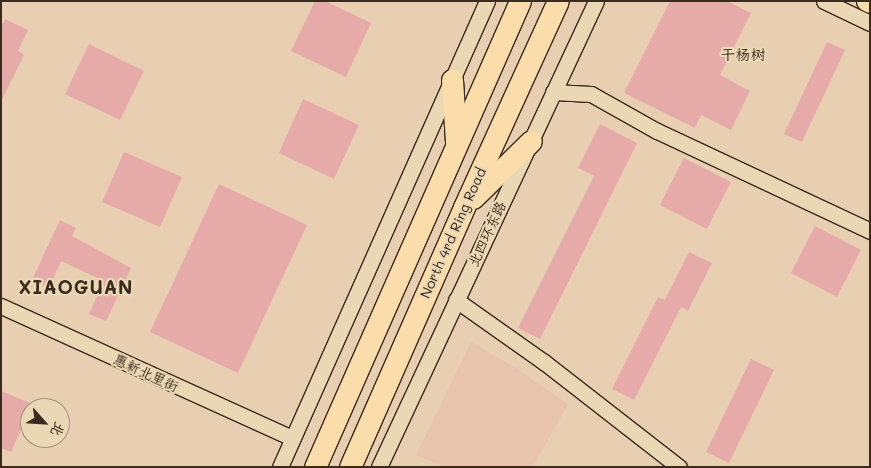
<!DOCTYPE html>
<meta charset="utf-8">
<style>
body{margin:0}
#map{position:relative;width:871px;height:468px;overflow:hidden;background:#e9cfb2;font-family:Mali,"LXGW WenKai TC",sans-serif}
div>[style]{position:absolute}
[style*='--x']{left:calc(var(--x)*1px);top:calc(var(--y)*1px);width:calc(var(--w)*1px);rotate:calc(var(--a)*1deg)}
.built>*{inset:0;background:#e8c4af}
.building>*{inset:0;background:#e6aba8}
.roads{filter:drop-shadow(1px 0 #3b2a1e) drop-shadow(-1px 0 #3b2a1e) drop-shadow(0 1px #3b2a1e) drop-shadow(0 -1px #3b2a1e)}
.minor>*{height:15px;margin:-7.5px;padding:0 7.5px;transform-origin:7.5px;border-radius:7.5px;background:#ead8b5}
.major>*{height:19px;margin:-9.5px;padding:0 9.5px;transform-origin:9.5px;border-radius:9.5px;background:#fbddab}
.highway>*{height:21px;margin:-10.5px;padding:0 10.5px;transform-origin:10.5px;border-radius:10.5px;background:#fbddab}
span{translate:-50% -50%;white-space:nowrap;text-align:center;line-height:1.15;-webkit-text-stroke:4.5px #ead8b5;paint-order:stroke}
.street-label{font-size:14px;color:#3b2a1e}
.neighbourhood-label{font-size:15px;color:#3b2a1e}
.district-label{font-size:19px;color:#3b2a1e;font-weight:700;letter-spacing:1px}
.frame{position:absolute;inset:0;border:2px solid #3b2a1e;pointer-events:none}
.north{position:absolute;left:20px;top:398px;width:50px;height:50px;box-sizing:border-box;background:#ead8b5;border:1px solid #a49279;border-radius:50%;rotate:116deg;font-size:14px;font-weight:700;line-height:20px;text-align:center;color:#3b2a1e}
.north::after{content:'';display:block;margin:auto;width:18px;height:22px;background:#3b2a1e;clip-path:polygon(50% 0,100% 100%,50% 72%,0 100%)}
</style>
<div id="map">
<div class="built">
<div style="clip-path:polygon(471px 342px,511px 365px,568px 404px,533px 467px,445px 467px,416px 455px)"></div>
</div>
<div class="building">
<div style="clip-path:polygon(315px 1px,325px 1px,371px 23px,346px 77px,291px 51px)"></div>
<div style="clip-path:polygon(670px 1px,727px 1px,751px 13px,720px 75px,750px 91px,731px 130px,701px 115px,695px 128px,624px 93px)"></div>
<div style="clip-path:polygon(5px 19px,28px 30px,18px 51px,24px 55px,1px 102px,1px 27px)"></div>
<div style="clip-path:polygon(827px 42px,845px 50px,802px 142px,784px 134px)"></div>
<div style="clip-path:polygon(89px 44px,144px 71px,120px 120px,65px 94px)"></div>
<div style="clip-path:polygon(303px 99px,359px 125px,334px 179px,279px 153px)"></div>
<div style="clip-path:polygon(600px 124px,637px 143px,540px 339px,518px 328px,594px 176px,578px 168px)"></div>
<div style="clip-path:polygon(124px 152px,182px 177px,160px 227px,102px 202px)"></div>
<div style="clip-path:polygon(684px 158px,731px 182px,707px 229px,660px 205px)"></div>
<div style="clip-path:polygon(219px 184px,307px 225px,238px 373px,150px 332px)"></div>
<div style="clip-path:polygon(60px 220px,76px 228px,72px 236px,131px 268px,106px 321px,89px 314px,104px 281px,61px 261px,49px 288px,32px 280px)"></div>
<div style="clip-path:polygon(815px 226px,861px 250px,837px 297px,791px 273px)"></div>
<div style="clip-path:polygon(689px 252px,712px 263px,688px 311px,681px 307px,634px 400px,612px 389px,658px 297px,665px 300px)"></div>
<div style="clip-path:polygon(751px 359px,774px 370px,729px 463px,706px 452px)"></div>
<div style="clip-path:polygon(1px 391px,32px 404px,11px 452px,1px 448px)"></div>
</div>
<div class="roads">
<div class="minor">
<div style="--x:824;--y:1;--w:51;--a:25.6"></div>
<div style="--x:553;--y:92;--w:38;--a:3"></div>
<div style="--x:591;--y:94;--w:76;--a:29.3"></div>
<div style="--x:657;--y:131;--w:235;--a:25.1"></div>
<div style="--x:456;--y:300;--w:108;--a:35.2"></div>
<div style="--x:544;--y:362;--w:171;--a:37.9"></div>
<div style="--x:1;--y:306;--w:320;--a:24.4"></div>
<div style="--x:280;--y:467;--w:510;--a:-66.05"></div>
<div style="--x:379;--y:467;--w:514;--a:-65.03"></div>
</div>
<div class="major">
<div style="--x:866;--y:1;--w:4;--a:27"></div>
</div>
<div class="highway">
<div style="--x:452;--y:80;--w:62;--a:86.3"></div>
<div style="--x:473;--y:198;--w:81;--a:-44.5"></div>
<div style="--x:315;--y:467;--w:509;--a:-66.25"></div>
<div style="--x:350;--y:467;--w:284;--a:-66.3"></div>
<div style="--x:464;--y:207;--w:226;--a:-65.5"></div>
</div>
</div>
<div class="street-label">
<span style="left:453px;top:233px;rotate:-66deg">North 4rd Ring Road</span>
<span style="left:487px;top:234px;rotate:-65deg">北四环东路</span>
<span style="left:146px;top:373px;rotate:25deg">惠新北里街</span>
</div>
<div class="neighbourhood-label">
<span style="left:743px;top:55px">干杨树</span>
</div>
<div class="district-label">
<span style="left:76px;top:287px">XIAOGUAN</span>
</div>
<div class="frame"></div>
<div class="north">北</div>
</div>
